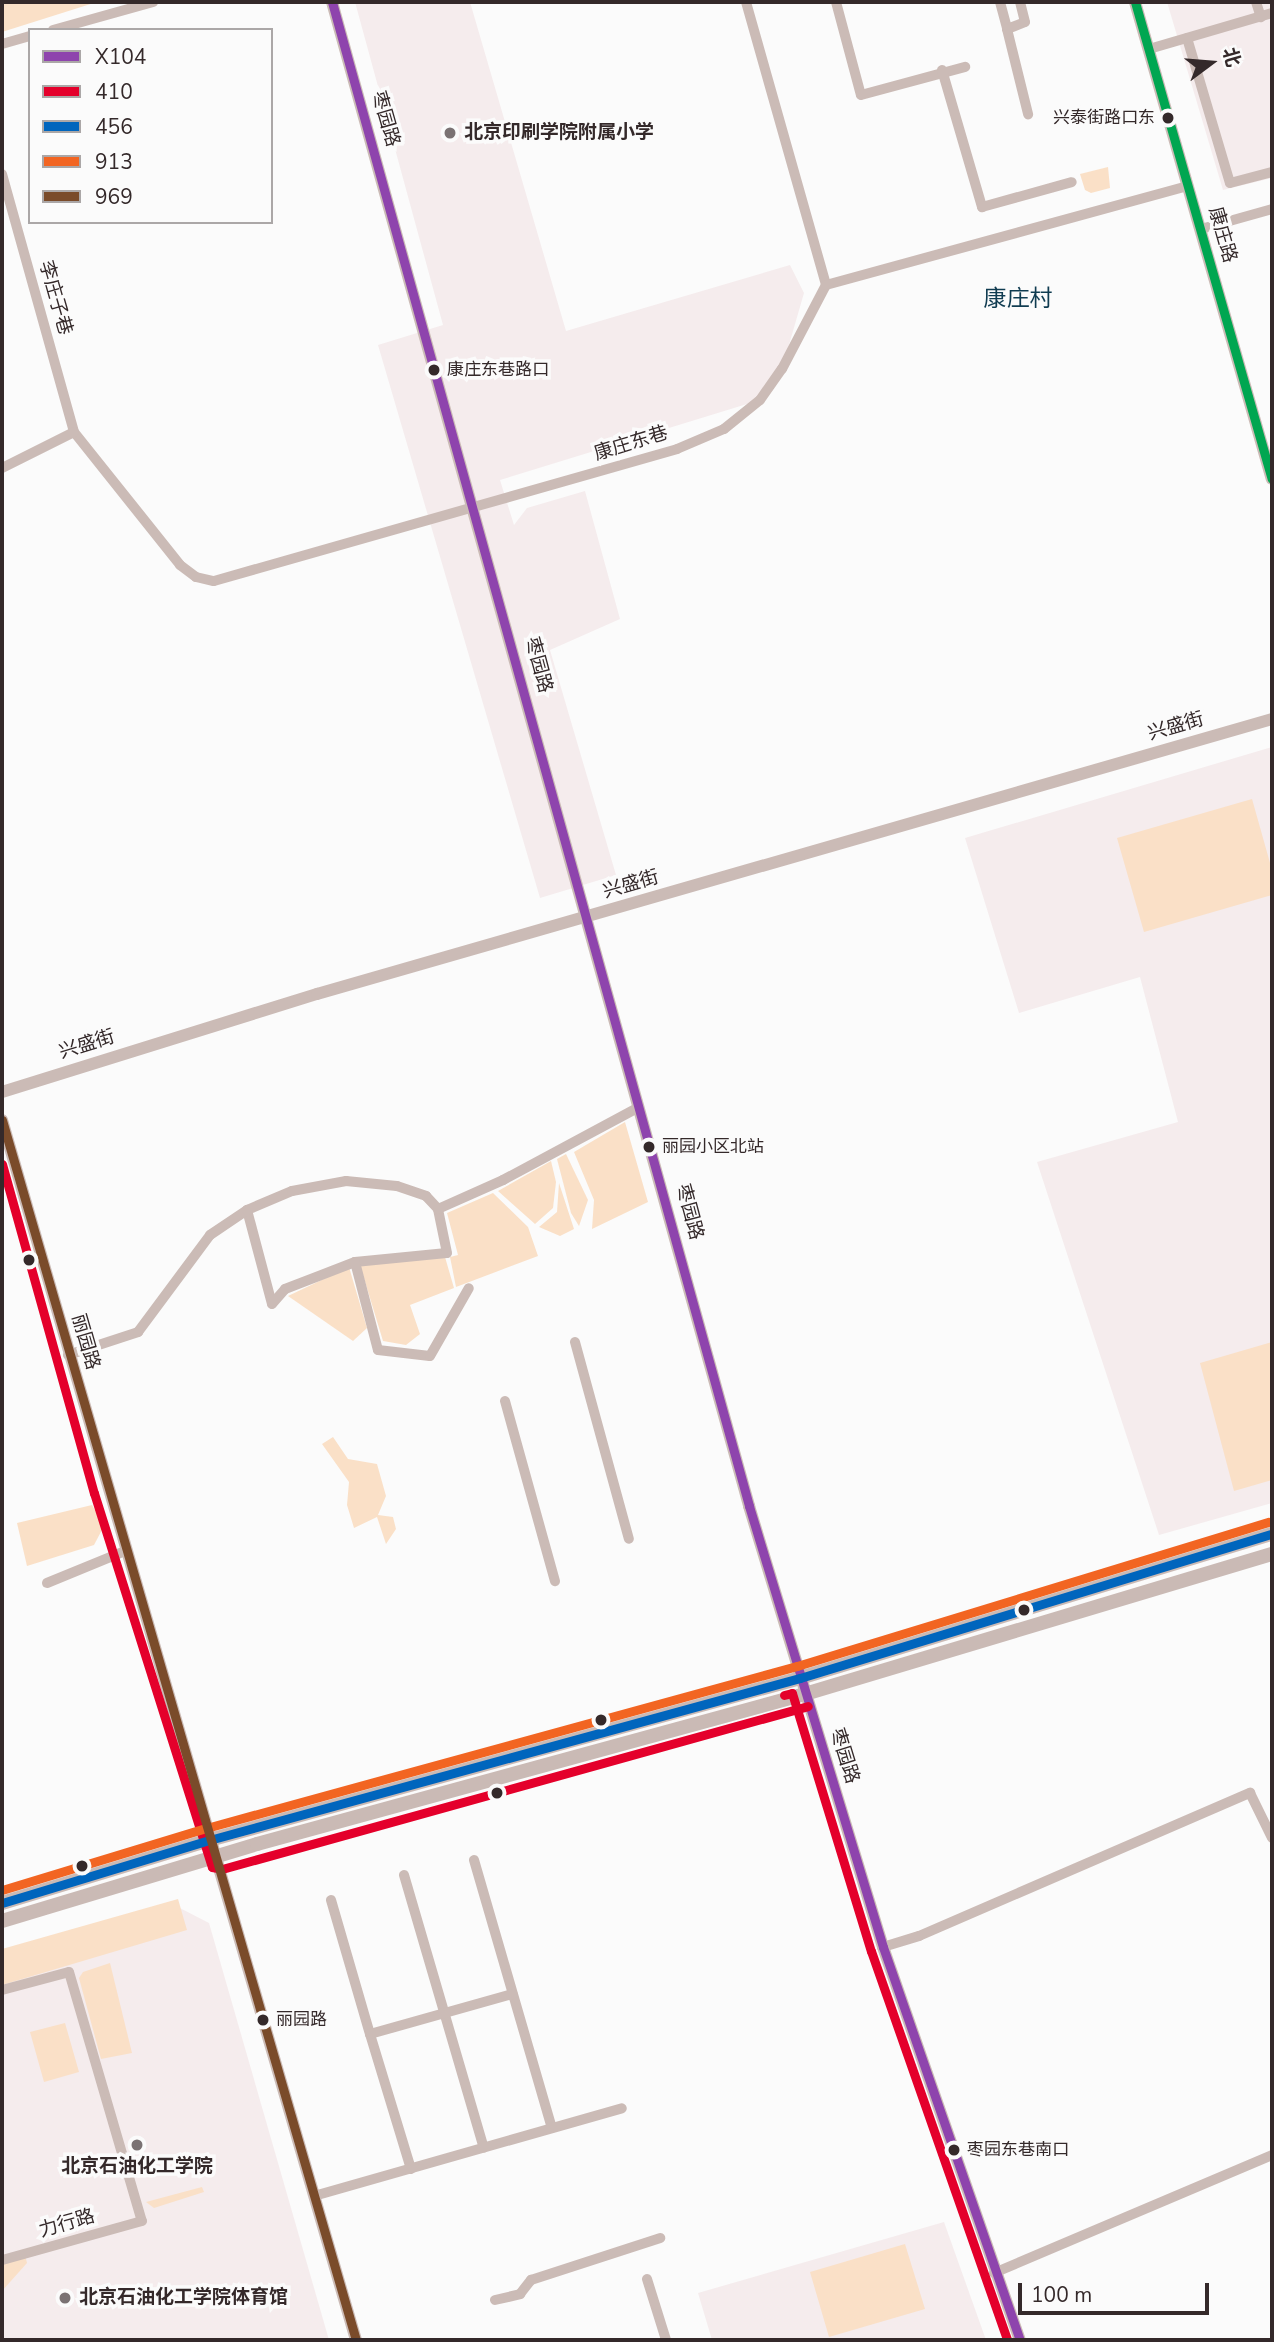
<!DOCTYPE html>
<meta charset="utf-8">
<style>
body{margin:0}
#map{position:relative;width:1274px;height:2342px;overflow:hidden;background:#fbfbfb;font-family:"Nunito Sans","Noto Sans SC",sans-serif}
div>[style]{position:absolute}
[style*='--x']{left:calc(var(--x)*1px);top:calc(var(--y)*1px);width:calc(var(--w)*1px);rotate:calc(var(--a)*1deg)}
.built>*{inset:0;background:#f5eced}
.green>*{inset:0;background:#fae0c7}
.minor>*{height:10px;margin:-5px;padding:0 5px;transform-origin:5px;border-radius:5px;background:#cbbbb6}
.tertiary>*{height:12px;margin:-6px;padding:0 6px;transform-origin:6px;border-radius:6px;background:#cbbbb6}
.secondary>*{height:14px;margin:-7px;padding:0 7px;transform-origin:7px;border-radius:7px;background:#cabab5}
.bus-1>*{height:9px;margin:-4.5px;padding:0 4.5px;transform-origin:4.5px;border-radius:4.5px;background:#8e44ad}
.bus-2>*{height:9px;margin:-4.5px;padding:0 4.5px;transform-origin:4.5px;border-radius:4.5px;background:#e4002b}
.bus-3>*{height:9px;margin:-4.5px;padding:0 4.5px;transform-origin:4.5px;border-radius:4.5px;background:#0065bd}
.bus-4>*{height:9px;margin:-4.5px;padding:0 4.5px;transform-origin:4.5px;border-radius:4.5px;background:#f26522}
.bus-5>*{height:9px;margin:-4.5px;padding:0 4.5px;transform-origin:4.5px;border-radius:4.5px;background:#7a4b2a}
.bus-6>*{height:9px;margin:-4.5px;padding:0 4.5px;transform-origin:4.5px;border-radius:4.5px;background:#00a651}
.dots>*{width:19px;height:19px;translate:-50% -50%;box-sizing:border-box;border:4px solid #fbfbfb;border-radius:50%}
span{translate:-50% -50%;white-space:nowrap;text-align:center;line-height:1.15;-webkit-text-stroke:7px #fbfbfb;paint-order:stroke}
.bus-label{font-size:17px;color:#34292a}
.right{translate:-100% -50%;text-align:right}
.left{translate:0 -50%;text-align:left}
.street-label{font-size:19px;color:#34292a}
.poi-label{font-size:19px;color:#34292a;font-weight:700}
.quarter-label{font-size:23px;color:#103c51}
.frame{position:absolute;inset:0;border:4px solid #34292a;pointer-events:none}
.legend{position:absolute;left:28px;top:28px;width:245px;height:196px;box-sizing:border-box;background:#fbfbfb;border:2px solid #aba7a7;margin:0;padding:9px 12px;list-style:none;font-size:21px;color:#34292a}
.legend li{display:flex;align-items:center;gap:14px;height:35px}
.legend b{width:35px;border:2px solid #aba7a7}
.north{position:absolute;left:1176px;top:28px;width:70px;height:70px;-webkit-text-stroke:5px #fbfbfb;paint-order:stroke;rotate:74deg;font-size:19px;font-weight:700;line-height:28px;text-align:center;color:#34292a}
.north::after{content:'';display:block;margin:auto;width:24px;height:32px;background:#34292a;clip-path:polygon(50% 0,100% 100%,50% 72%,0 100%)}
.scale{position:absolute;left:1018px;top:2283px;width:191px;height:32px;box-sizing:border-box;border:4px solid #34292a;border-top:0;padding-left:9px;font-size:21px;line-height:24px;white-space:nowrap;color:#34292a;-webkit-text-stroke:5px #fbfbfb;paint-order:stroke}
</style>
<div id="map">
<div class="built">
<div style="clip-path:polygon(355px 2px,470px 2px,566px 331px,790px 265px,804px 293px,782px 369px,760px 400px,500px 480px,514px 525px,527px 508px,585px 491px,620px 619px,550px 650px,616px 875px,540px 898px,378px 345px,443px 325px)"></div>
<div style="clip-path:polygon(1167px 2px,1272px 2px,1272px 178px,1223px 190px)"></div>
<div style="clip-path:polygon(1272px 747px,1272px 1503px,1159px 1535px,1037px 1162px,1178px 1122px,1140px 977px,1019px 1013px,965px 838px)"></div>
<div style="clip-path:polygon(174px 1905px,209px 1923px,329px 2340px,2px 2340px,2px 1951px)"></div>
<div style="clip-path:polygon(944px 2222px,986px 2340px,712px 2340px,698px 2293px)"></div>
</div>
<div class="green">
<div style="clip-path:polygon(2px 2px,97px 2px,2px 32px)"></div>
<div style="clip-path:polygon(1108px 167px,1110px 188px,1091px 193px,1085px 190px,1080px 174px)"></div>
<div style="clip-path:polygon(1252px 799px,1272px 870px,1272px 895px,1144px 932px,1117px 838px)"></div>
<div style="clip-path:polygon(625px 1122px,648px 1202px,592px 1229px,594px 1200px,574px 1152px)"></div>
<div style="clip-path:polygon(566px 1154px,588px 1200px,579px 1226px,571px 1213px,557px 1159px)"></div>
<div style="clip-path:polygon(551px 1161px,556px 1182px,553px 1208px,535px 1224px,498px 1191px)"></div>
<div style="clip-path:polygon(559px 1183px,574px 1229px,560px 1236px,539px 1227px,557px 1212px)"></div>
<div style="clip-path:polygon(493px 1193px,528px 1227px,538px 1256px,456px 1287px,450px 1257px,458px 1255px,447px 1213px)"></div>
<div style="clip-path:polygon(445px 1257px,454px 1288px,410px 1305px,420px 1334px,406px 1345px,383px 1341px,360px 1265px)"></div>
<div style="clip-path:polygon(349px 1267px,367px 1328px,353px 1341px,288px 1296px)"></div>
<div style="clip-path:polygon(1272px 1342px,1272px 1480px,1234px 1491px,1200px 1363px)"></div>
<div style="clip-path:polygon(333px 1437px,348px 1459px,377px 1464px,386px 1496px,378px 1515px,393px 1517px,396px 1529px,386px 1544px,377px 1517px,354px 1528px,347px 1505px,349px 1482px,322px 1444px)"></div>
<div style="clip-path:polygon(92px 1505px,104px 1526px,94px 1545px,27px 1566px,17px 1523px)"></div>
<div style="clip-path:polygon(178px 1899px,187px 1930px,2px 1985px,2px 1949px)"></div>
<div style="clip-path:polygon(110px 1963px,132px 2053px,101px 2059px,79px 1978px,83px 1972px)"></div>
<div style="clip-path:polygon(65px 2023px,79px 2072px,44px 2082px,30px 2032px)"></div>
<div style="clip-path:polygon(202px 2187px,204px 2192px,154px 2208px,146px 2202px)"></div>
<div style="clip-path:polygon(905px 2244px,925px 2309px,829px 2337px,810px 2272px)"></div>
<div style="clip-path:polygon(25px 2255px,27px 2263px,2px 2291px,2px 2262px)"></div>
</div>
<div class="minor">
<div style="--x:746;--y:2;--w:294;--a:74.2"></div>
<div style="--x:836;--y:2;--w:96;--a:75"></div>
<div style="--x:861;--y:95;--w:108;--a:-15.1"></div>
<div style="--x:1000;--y:2;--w:28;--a:75"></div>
<div style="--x:1007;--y:29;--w:19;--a:-21"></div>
<div style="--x:1025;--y:22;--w:21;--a:-104"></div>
<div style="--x:1256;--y:2;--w:16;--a:72"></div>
<div style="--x:1007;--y:29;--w:88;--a:76.1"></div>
<div style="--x:53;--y:30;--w:104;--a:-15.6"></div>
<div style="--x:1187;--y:38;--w:151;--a:73.5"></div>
<div style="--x:1230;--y:183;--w:43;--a:-14.7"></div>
<div style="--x:2;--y:44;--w:29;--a:-16"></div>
<div style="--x:1149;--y:49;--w:128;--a:-16.3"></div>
<div style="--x:942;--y:70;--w:143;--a:73.7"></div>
<div style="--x:982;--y:207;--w:93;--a:-15.5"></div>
<div style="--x:2;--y:174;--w:268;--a:74.4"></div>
<div style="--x:74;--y:432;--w:170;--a:51.4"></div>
<div style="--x:180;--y:565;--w:20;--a:37"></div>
<div style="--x:196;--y:577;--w:18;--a:13"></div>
<div style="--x:214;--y:581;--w:481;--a:-15.9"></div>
<div style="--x:677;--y:449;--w:51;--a:-23.1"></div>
<div style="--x:724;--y:429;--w:46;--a:-38.9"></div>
<div style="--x:760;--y:400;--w:38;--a:-55"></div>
<div style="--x:782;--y:369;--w:95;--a:-62.4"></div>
<div style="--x:826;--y:285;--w:375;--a:-15.3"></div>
<div style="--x:1201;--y:229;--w:74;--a:-15.7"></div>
<div style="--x:2;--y:468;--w:80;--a:-26.6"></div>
<div style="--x:247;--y:1210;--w:97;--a:75.1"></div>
<div style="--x:355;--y:1262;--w:92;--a:-5.6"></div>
<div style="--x:447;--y:1253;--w:45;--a:-101.6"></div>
<div style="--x:272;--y:1304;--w:20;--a:-49"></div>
<div style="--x:285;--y:1289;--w:75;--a:-21.1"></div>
<div style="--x:355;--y:1262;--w:91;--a:75.4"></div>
<div style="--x:378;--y:1350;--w:52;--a:6.6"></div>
<div style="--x:430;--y:1356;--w:78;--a:-60.2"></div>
<div style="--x:575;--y:1342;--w:204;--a:74.7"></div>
<div style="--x:68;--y:1355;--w:74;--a:-18.2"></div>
<div style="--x:138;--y:1332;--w:121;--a:-53.4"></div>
<div style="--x:210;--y:1235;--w:45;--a:-34"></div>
<div style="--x:247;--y:1210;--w:49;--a:-22.9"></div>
<div style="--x:292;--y:1191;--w:55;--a:-10.5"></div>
<div style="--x:346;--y:1181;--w:51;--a:5.6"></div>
<div style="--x:397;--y:1186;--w:31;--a:19"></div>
<div style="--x:426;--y:1196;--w:18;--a:47"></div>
<div style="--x:438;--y:1209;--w:71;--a:-24"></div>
<div style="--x:503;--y:1180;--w:154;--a:-28.2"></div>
<div style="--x:505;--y:1401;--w:187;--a:74.5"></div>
<div style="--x:47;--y:1583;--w:84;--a:-22.3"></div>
<div style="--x:474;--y:1860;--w:279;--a:73.8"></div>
<div style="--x:404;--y:1875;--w:284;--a:73.7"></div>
<div style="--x:331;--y:1900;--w:140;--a:73.8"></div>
<div style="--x:883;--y:1947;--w:38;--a:-17"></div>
<div style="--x:919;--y:1936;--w:361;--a:-23.4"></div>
<div style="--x:1250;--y:1793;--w:50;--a:63.9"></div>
<div style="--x:2;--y:1990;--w:69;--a:-15"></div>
<div style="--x:69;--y:1972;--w:259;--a:73.7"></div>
<div style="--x:142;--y:2221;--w:145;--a:164.4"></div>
<div style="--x:411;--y:2169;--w:141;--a:-106.9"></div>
<div style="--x:370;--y:2034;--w:148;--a:-15.7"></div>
<div style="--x:314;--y:2196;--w:320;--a:-15.9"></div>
<div style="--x:994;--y:2273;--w:302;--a:-23"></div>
<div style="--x:647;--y:2279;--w:64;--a:72.7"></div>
<div style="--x:495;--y:2300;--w:26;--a:-13"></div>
<div style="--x:520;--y:2294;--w:18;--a:-52"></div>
<div style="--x:531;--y:2280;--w:136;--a:-18"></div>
</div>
<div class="tertiary">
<div style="--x:332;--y:2;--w:1561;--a:74.5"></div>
<div style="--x:749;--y:1506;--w:461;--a:73.1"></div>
<div style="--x:883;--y:1947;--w:416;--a:70.8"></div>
<div style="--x:1135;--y:2;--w:496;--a:74"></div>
<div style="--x:2;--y:1092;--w:330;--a:-17.3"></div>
<div style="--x:317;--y:994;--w:994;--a:-16.06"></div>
<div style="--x:2;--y:1120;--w:1270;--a:73.82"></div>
</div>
<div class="secondary">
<div style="--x:2;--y:1903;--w:220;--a:-16.9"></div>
<div style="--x:213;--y:1839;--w:609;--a:-15.34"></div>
<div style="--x:800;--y:1678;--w:493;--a:-17"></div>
<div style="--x:2;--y:1921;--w:266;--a:-16.8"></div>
<div style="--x:257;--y:1844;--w:568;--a:-15.31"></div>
<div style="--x:805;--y:1694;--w:488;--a:-16.7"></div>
</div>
<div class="bus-1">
<div style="--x:332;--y:2;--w:1561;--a:74.5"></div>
<div style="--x:749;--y:1506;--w:461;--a:73.1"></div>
<div style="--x:883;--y:1947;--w:416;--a:70.8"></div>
</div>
<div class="bus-2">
<div style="--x:2;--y:1164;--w:342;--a:74.4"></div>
<div style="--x:94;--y:1493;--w:392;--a:72.5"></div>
<div style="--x:212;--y:1867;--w:10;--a:11"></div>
<div style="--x:222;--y:1869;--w:608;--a:-15.54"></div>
<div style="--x:784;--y:1695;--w:8;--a:-14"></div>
<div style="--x:792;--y:1693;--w:270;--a:73"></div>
<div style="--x:871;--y:1951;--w:412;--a:70.7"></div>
</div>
<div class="bus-3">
<div style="--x:2;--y:1903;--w:220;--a:-16.9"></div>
<div style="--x:213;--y:1839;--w:609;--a:-15.34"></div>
<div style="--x:800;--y:1678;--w:493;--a:-17"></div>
</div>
<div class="bus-4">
<div style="--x:2;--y:1890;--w:217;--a:-16.9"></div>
<div style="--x:210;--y:1827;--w:609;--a:-15.34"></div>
<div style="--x:797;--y:1666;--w:493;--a:-17"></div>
</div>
<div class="bus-5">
<div style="--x:2;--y:1120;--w:1270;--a:73.82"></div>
</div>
<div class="bus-6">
<div style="--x:1135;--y:2;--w:496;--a:74"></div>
</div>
<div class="dots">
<div style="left:1168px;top:118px;background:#34292a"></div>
<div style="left:450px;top:133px;background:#7a7273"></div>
<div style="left:434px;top:370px;background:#34292a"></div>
<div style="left:649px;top:1147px;background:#34292a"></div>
<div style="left:29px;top:1260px;background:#34292a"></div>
<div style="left:1024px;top:1610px;background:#34292a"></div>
<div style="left:601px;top:1720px;background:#34292a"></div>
<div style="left:497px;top:1793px;background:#34292a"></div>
<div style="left:82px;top:1866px;background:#34292a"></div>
<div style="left:263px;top:2020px;background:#34292a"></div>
<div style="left:137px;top:2145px;background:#7a7273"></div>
<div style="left:954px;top:2150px;background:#34292a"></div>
<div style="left:65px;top:2298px;background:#7a7273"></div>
</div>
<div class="bus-label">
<span class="right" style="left:1155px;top:118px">兴泰街路口东</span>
<span class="left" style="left:447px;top:370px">康庄东巷路口</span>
<span class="left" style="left:662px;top:1147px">丽园小区北站</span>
<span class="left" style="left:276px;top:2020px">丽园路</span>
<span class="left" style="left:967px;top:2150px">枣园东巷南口</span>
</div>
<div class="street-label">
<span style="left:385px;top:119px;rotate:74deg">枣园路</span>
<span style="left:1222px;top:235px;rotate:74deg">康庄路</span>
<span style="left:55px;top:298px;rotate:74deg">李庄子巷</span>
<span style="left:631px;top:444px;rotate:-17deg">康庄东巷</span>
<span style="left:538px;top:665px;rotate:75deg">枣园路</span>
<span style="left:1176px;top:727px;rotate:-16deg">兴盛街</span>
<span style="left:631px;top:885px;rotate:-16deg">兴盛街</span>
<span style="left:87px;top:1045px;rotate:-17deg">兴盛街</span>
<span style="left:689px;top:1212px;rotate:75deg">枣园路</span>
<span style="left:85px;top:1342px;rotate:74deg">丽园路</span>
<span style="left:844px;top:1756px;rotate:73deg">枣园路</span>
<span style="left:67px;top:2224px;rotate:-16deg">力行路</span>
</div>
<div class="poi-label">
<span class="left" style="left:464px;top:133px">北京印刷学院附属小学</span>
<span style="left:137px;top:2167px">北京石油化工学院</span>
<span class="left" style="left:79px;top:2298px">北京石油化工学院体育馆</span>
</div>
<div class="quarter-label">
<span style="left:1018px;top:299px">康庄村</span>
</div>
<div class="frame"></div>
<ul class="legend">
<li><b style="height:9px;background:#8e44ad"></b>X104</li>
<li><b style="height:9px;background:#e4002b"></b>410</li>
<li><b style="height:9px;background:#0065bd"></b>456</li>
<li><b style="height:9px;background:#f26522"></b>913</li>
<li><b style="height:9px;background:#7a4b2a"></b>969</li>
</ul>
<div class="north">北</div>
<div class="scale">100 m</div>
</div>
